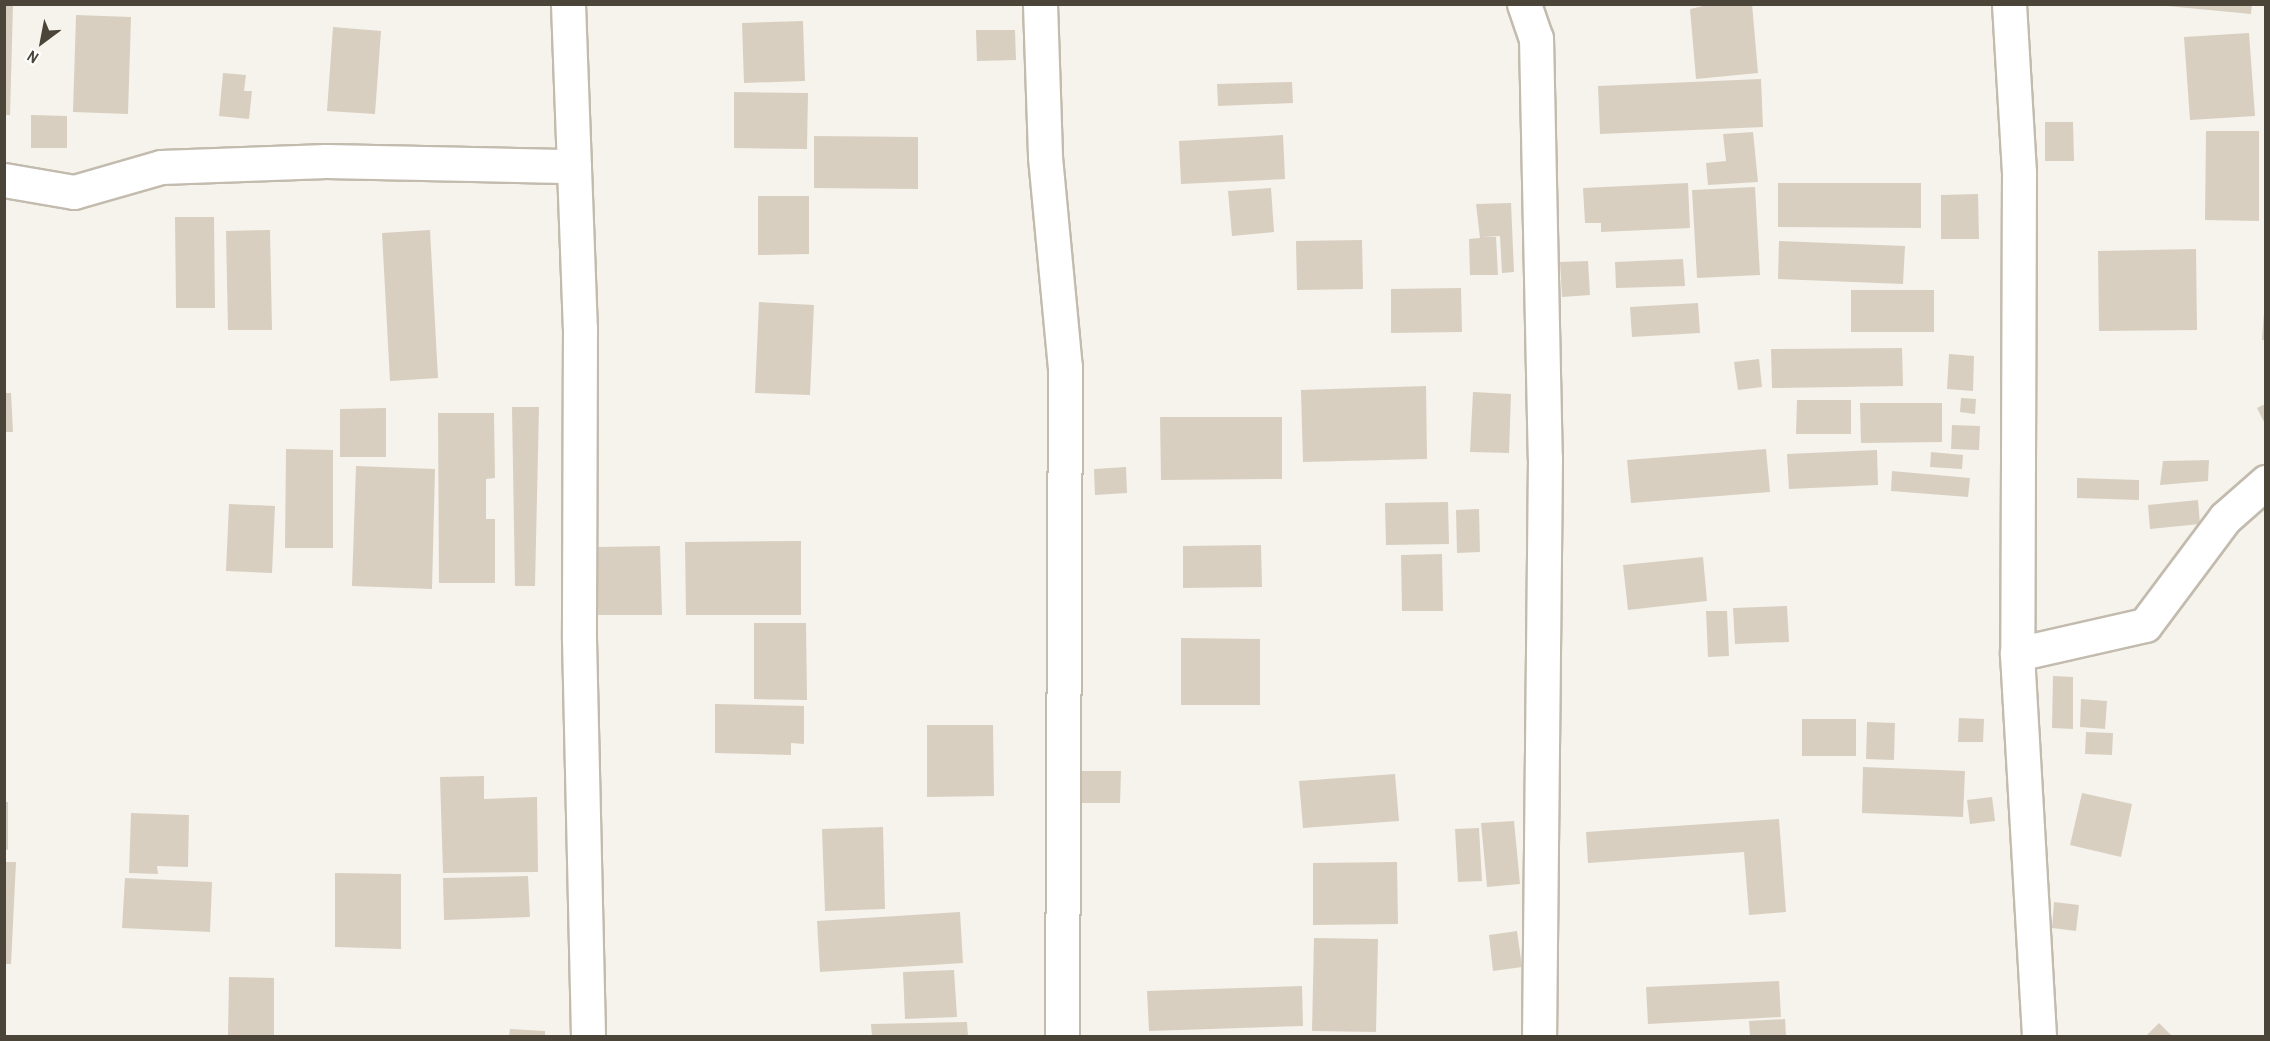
<!DOCTYPE html>
<style>
body{margin:0}
#map{position:relative;width:2270px;height:1041px;overflow:hidden;background:#f6f3ec;font-family:"Archivo Narrow",sans-serif}
div>[style]{position:absolute}
[style*='--x']{left:calc(var(--x)*1px);top:calc(var(--y)*1px);width:calc(var(--w)*1px);rotate:calc(var(--a)*1deg)}
.building>*{inset:0;background:#d8cfc1}
.roads{filter:drop-shadow(2px 0 #c2bbae) drop-shadow(-2px 0 #c2bbae) drop-shadow(0 2px #c2bbae) drop-shadow(0 -2px #c2bbae)}
.minor>*{height:33px;margin:-16.5px;padding:0 16.5px;transform-origin:16.5px;border-radius:16.5px;background:#fff}
span{translate:-50% -50%;white-space:nowrap;text-align:center;line-height:1.15;-webkit-text-stroke:4.5px #fff;paint-order:stroke}
.frame{position:absolute;inset:0;border:6px solid #4b4439;pointer-events:none}
.north{position:absolute;left:12px;top:12px;width:60px;height:60px;-webkit-text-stroke:4px #fff;paint-order:stroke;rotate:212deg;font-size:16px;font-weight:700;line-height:24px;text-align:center;color:#4b4439}
.north::after{content:'';display:block;margin:auto;width:21px;height:27px;background:#4b4439;clip-path:polygon(50% 0,100% 100%,50% 72%,0 100%)}
</style>
<div id="map">
<div class="building">
<div style="clip-path:polygon(4px 4px,13px 4px,10px 115px,4px 115px)"></div>
<div style="clip-path:polygon(1712px 4px,1752px 4px,1758px 73px,1696px 79px,1690px 9px)"></div>
<div style="clip-path:polygon(2146px 4px,2252px 4px,2251px 14px)"></div>
<div style="clip-path:polygon(76px 15px,131px 17px,128px 114px,73px 112px)"></div>
<div style="clip-path:polygon(803px 21px,805px 81px,744px 83px,742px 23px)"></div>
<div style="clip-path:polygon(333px 27px,381px 31px,375px 114px,327px 111px)"></div>
<div style="clip-path:polygon(976px 30px,1015px 30px,1016px 60px,977px 61px)"></div>
<div style="clip-path:polygon(2249px 33px,2255px 116px,2190px 120px,2184px 37px)"></div>
<div style="clip-path:polygon(223px 73px,246px 75px,244px 91px,252px 91px,249px 119px,219px 116px)"></div>
<div style="clip-path:polygon(1761px 79px,1763px 127px,1600px 134px,1598px 86px)"></div>
<div style="clip-path:polygon(1292px 82px,1293px 103px,1218px 106px,1217px 84px)"></div>
<div style="clip-path:polygon(734px 92px,808px 93px,807px 149px,734px 148px)"></div>
<div style="clip-path:polygon(31px 115px,67px 116px,67px 148px,31px 148px)"></div>
<div style="clip-path:polygon(2045px 122px,2073px 122px,2074px 161px,2045px 161px)"></div>
<div style="clip-path:polygon(2206px 131px,2259px 131px,2259px 221px,2205px 220px)"></div>
<div style="clip-path:polygon(1753px 132px,1758px 182px,1708px 185px,1706px 163px,1726px 161px,1723px 134px)"></div>
<div style="clip-path:polygon(1283px 135px,1285px 179px,1181px 184px,1179px 141px)"></div>
<div style="clip-path:polygon(814px 136px,918px 137px,918px 189px,814px 188px)"></div>
<div style="clip-path:polygon(1688px 183px,1690px 228px,1601px 232px,1601px 223px,1585px 223px,1583px 188px)"></div>
<div style="clip-path:polygon(1778px 183px,1921px 183px,1921px 228px,1778px 227px)"></div>
<div style="clip-path:polygon(1755px 187px,1760px 275px,1697px 278px,1692px 190px)"></div>
<div style="clip-path:polygon(1271px 188px,1274px 232px,1232px 236px,1228px 191px)"></div>
<div style="clip-path:polygon(1978px 194px,1979px 239px,1941px 239px,1941px 195px)"></div>
<div style="clip-path:polygon(758px 196px,809px 196px,809px 254px,758px 255px)"></div>
<div style="clip-path:polygon(1511px 203px,1514px 272px,1502px 273px,1500px 236px,1482px 237px,1496px 237px,1498px 275px,1470px 275px,1469px 239px,1480px 238px,1476px 204px)"></div>
<div style="clip-path:polygon(175px 217px,214px 217px,215px 308px,176px 308px)"></div>
<div style="clip-path:polygon(270px 230px,272px 330px,228px 330px,226px 231px)"></div>
<div style="clip-path:polygon(430px 230px,438px 378px,390px 381px,382px 233px)"></div>
<div style="clip-path:polygon(1362px 240px,1363px 289px,1297px 290px,1296px 241px)"></div>
<div style="clip-path:polygon(1779px 241px,1905px 246px,1903px 284px,1778px 279px)"></div>
<div style="clip-path:polygon(2196px 249px,2197px 330px,2099px 331px,2098px 251px)"></div>
<div style="clip-path:polygon(1683px 259px,1685px 286px,1616px 288px,1615px 262px)"></div>
<div style="clip-path:polygon(1588px 261px,1590px 295px,1562px 297px,1560px 262px)"></div>
<div style="clip-path:polygon(1461px 288px,1462px 332px,1391px 333px,1391px 289px)"></div>
<div style="clip-path:polygon(1851px 290px,1934px 290px,1934px 332px,1851px 332px)"></div>
<div style="clip-path:polygon(759px 302px,814px 305px,810px 395px,755px 393px)"></div>
<div style="clip-path:polygon(1698px 303px,1700px 333px,1632px 337px,1630px 307px)"></div>
<div style="clip-path:polygon(2264px 312px,2265px 312px,2265px 340px,2262px 340px)"></div>
<div style="clip-path:polygon(1902px 348px,1903px 386px,1772px 388px,1771px 349px)"></div>
<div style="clip-path:polygon(1949px 354px,1974px 356px,1973px 391px,1947px 389px)"></div>
<div style="clip-path:polygon(1759px 359px,1762px 387px,1738px 390px,1734px 362px)"></div>
<div style="clip-path:polygon(1426px 386px,1427px 459px,1303px 462px,1301px 390px)"></div>
<div style="clip-path:polygon(1473px 392px,1511px 394px,1509px 453px,1470px 452px)"></div>
<div style="clip-path:polygon(4px 393px,11px 393px,13px 432px,4px 432px)"></div>
<div style="clip-path:polygon(1961px 398px,1976px 399px,1975px 414px,1960px 412px)"></div>
<div style="clip-path:polygon(1797px 400px,1851px 400px,1851px 434px,1796px 434px)"></div>
<div style="clip-path:polygon(1860px 403px,1942px 403px,1942px 442px,1861px 443px)"></div>
<div style="clip-path:polygon(2265px 404px,2265px 424px,2257px 408px)"></div>
<div style="clip-path:polygon(512px 407px,539px 407px,535px 586px,515px 586px)"></div>
<div style="clip-path:polygon(386px 408px,386px 457px,340px 457px,340px 409px)"></div>
<div style="clip-path:polygon(438px 413px,494px 413px,495px 478px,486px 479px,486px 519px,495px 519px,495px 583px,439px 583px)"></div>
<div style="clip-path:polygon(1160px 417px,1282px 417px,1282px 479px,1161px 480px)"></div>
<div style="clip-path:polygon(1952px 425px,1980px 426px,1979px 450px,1951px 449px)"></div>
<div style="clip-path:polygon(286px 449px,333px 450px,333px 548px,285px 548px)"></div>
<div style="clip-path:polygon(1766px 449px,1770px 492px,1631px 503px,1627px 460px)"></div>
<div style="clip-path:polygon(1877px 450px,1878px 485px,1789px 489px,1787px 454px)"></div>
<div style="clip-path:polygon(1931px 452px,1963px 455px,1962px 469px,1930px 467px)"></div>
<div style="clip-path:polygon(2209px 460px,2208px 481px,2160px 485px,2163px 461px)"></div>
<div style="clip-path:polygon(356px 466px,435px 469px,432px 589px,352px 586px)"></div>
<div style="clip-path:polygon(1126px 467px,1127px 493px,1095px 495px,1094px 469px)"></div>
<div style="clip-path:polygon(1892px 471px,1970px 478px,1968px 497px,1891px 491px)"></div>
<div style="clip-path:polygon(2077px 478px,2139px 480px,2139px 500px,2077px 498px)"></div>
<div style="clip-path:polygon(2198px 500px,2200px 524px,2150px 529px,2148px 505px)"></div>
<div style="clip-path:polygon(1448px 502px,1449px 544px,1386px 545px,1385px 503px)"></div>
<div style="clip-path:polygon(229px 504px,275px 506px,272px 573px,226px 571px)"></div>
<div style="clip-path:polygon(1479px 509px,1480px 552px,1457px 553px,1456px 510px)"></div>
<div style="clip-path:polygon(801px 541px,801px 615px,686px 615px,685px 542px)"></div>
<div style="clip-path:polygon(1261px 545px,1262px 587px,1183px 588px,1183px 546px)"></div>
<div style="clip-path:polygon(660px 546px,662px 615px,598px 615px,597px 547px)"></div>
<div style="clip-path:polygon(1442px 554px,1443px 611px,1402px 611px,1401px 555px)"></div>
<div style="clip-path:polygon(1703px 557px,1707px 601px,1628px 610px,1623px 565px)"></div>
<div style="clip-path:polygon(1787px 606px,1789px 642px,1735px 644px,1733px 608px)"></div>
<div style="clip-path:polygon(1706px 611px,1727px 611px,1729px 656px,1708px 657px)"></div>
<div style="clip-path:polygon(754px 623px,806px 623px,807px 700px,754px 699px)"></div>
<div style="clip-path:polygon(1181px 638px,1260px 639px,1260px 705px,1181px 705px)"></div>
<div style="clip-path:polygon(2053px 676px,2073px 677px,2073px 729px,2052px 728px)"></div>
<div style="clip-path:polygon(2081px 699px,2107px 701px,2105px 729px,2080px 727px)"></div>
<div style="clip-path:polygon(715px 704px,804px 706px,804px 744px,791px 743px,791px 755px,715px 753px)"></div>
<div style="clip-path:polygon(1959px 718px,1984px 719px,1983px 742px,1958px 742px)"></div>
<div style="clip-path:polygon(1802px 719px,1856px 719px,1856px 756px,1802px 756px)"></div>
<div style="clip-path:polygon(1867px 722px,1895px 723px,1894px 760px,1866px 759px)"></div>
<div style="clip-path:polygon(927px 725px,993px 725px,994px 796px,927px 797px)"></div>
<div style="clip-path:polygon(2086px 732px,2113px 733px,2112px 755px,2085px 754px)"></div>
<div style="clip-path:polygon(1863px 767px,1965px 771px,1963px 817px,1862px 813px)"></div>
<div style="clip-path:polygon(1079px 771px,1121px 771px,1120px 803px,1080px 803px)"></div>
<div style="clip-path:polygon(1395px 774px,1399px 821px,1303px 828px,1299px 781px)"></div>
<div style="clip-path:polygon(484px 776px,484px 799px,537px 797px,538px 872px,443px 873px,440px 777px)"></div>
<div style="clip-path:polygon(2082px 793px,2132px 804px,2121px 857px,2070px 845px)"></div>
<div style="clip-path:polygon(1992px 797px,1995px 821px,1970px 824px,1967px 800px)"></div>
<div style="clip-path:polygon(4px 802px,8px 802px,8px 850px,4px 849px)"></div>
<div style="clip-path:polygon(131px 813px,189px 815px,188px 867px,157px 866px,158px 874px,129px 873px)"></div>
<div style="clip-path:polygon(1779px 819px,1786px 912px,1749px 915px,1744px 852px,1588px 863px,1586px 832px)"></div>
<div style="clip-path:polygon(1514px 821px,1520px 884px,1487px 887px,1481px 823px)"></div>
<div style="clip-path:polygon(883px 827px,885px 909px,825px 911px,822px 829px)"></div>
<div style="clip-path:polygon(1479px 828px,1482px 881px,1458px 882px,1455px 829px)"></div>
<div style="clip-path:polygon(4px 862px,16px 862px,11px 964px,4px 964px)"></div>
<div style="clip-path:polygon(1397px 862px,1398px 924px,1313px 925px,1313px 863px)"></div>
<div style="clip-path:polygon(335px 873px,401px 874px,401px 949px,335px 947px)"></div>
<div style="clip-path:polygon(528px 876px,530px 917px,444px 920px,443px 878px)"></div>
<div style="clip-path:polygon(125px 878px,212px 882px,210px 932px,122px 928px)"></div>
<div style="clip-path:polygon(2054px 902px,2079px 905px,2076px 931px,2052px 928px)"></div>
<div style="clip-path:polygon(960px 912px,963px 963px,820px 972px,817px 921px)"></div>
<div style="clip-path:polygon(1517px 931px,1522px 967px,1493px 971px,1489px 935px)"></div>
<div style="clip-path:polygon(1314px 938px,1378px 939px,1376px 1032px,1312px 1031px)"></div>
<div style="clip-path:polygon(954px 970px,957px 1017px,905px 1019px,903px 972px)"></div>
<div style="clip-path:polygon(229px 977px,274px 978px,274px 1036px,228px 1036px)"></div>
<div style="clip-path:polygon(1779px 981px,1781px 1017px,1648px 1024px,1646px 987px)"></div>
<div style="clip-path:polygon(1302px 986px,1303px 1026px,1149px 1031px,1147px 991px)"></div>
<div style="clip-path:polygon(1785px 1019px,1786px 1036px,1750px 1036px,1749px 1021px)"></div>
<div style="clip-path:polygon(967px 1022px,968px 1036px,872px 1036px,871px 1024px)"></div>
<div style="clip-path:polygon(2159px 1023px,2172px 1036px,2146px 1036px)"></div>
<div style="clip-path:polygon(510px 1029px,545px 1031px,545px 1036px,509px 1036px)"></div>
</div>
<div class="roads">
<div class="minor">
<div style="--x:568;--y:4;--w:324;--a:87.9"></div>
<div style="--x:580;--y:328;--w:311;--a:90.2"></div>
<div style="--x:579;--y:639;--w:397;--a:88.7"></div>
<div style="--x:1040;--y:4;--w:153;--a:88.1"></div>
<div style="--x:1045;--y:157;--w:211;--a:84.6"></div>
<div style="--x:1065;--y:367;--w:669;--a:90.26"></div>
<div style="--x:1524;--y:4;--w:36;--a:71"></div>
<div style="--x:1536;--y:38;--w:420;--a:88.8"></div>
<div style="--x:1545;--y:458;--w:578;--a:90.59"></div>
<div style="--x:2009;--y:4;--w:168;--a:86.6"></div>
<div style="--x:2019;--y:172;--w:482;--a:90.2"></div>
<div style="--x:2017;--y:654;--w:383;--a:86.7"></div>
<div style="--x:4;--y:180;--w:71;--a:9.7"></div>
<div style="--x:74;--y:192;--w:91;--a:-16"></div>
<div style="--x:161;--y:167;--w:165;--a:-2.1"></div>
<div style="--x:326;--y:161;--w:248;--a:1.2"></div>
<div style="--x:2017;--y:654;--w:131;--a:-12.8"></div>
<div style="--x:2145;--y:625;--w:134;--a:-53.2"></div>
<div style="--x:2225;--y:518;--w:55;--a:-41.3"></div>
</div>
</div>
<div class="frame"></div>
<div class="north">N</div>
</div>
